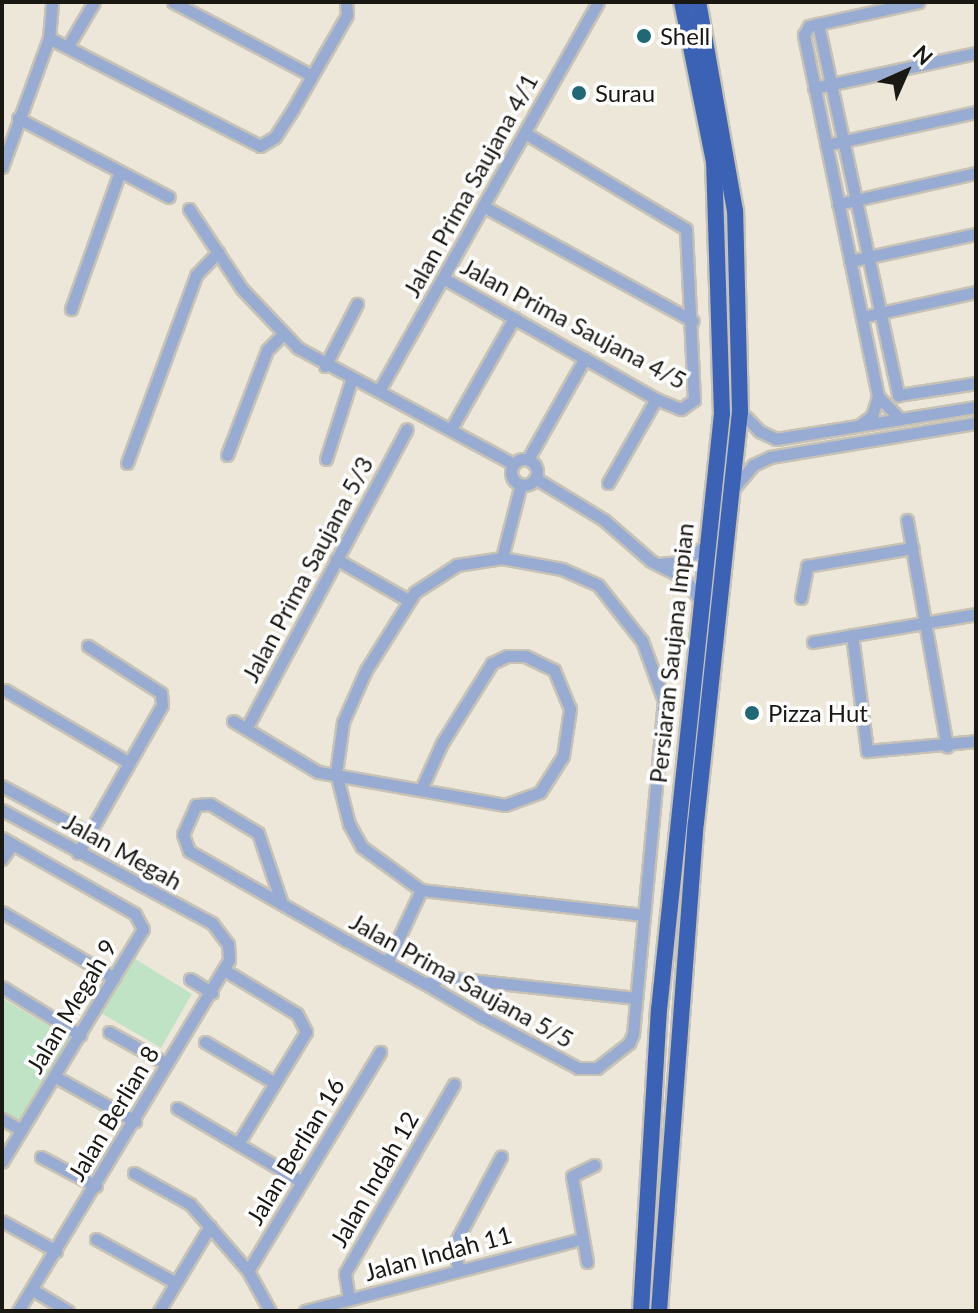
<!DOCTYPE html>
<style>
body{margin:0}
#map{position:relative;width:978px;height:1313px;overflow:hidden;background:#ede7da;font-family:Lato,sans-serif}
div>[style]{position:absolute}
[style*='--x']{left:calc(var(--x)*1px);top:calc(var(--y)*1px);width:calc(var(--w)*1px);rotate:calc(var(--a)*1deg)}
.green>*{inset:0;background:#c0e3c5}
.roads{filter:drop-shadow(2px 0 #c7c2b6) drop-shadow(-2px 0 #c7c2b6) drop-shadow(0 2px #c7c2b6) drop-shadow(0 -2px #c7c2b6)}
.minor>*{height:11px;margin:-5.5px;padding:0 5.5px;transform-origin:5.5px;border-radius:5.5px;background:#97abd3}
.minor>.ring{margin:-5.5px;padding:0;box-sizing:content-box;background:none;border:11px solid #97abd3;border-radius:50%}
.highway>*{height:16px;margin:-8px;padding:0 8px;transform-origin:8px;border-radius:8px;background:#3c62b5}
.dots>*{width:22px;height:22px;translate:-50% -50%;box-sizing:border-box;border:4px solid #fff;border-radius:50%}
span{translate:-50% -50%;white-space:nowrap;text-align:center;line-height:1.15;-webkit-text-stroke:7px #fff;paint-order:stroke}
.poi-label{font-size:24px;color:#1a1813}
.left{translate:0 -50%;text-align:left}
.street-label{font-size:24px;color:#1a1813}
.frame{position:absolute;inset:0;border:4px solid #1a1813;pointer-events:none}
.north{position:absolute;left:866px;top:32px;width:80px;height:80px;-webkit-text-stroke:6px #fff;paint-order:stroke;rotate:45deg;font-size:22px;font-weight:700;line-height:32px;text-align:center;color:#1a1813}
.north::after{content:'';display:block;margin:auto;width:28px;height:36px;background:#1a1813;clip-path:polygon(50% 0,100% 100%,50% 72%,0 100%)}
</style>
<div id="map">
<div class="green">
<div style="clip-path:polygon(132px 957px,192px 994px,161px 1048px,101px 1013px)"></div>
<div style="clip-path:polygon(2px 998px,69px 1038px,17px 1124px,2px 1115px)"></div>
</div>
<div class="roads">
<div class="minor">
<div style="--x:173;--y:2;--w:156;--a:27.9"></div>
<div style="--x:818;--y:24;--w:380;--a:77.8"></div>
<div style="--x:898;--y:395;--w:79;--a:-8.7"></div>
<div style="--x:49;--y:38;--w:237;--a:27.1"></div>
<div style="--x:260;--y:146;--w:17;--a:-31"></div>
<div style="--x:275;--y:137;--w:33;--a:-57"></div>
<div style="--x:293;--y:109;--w:108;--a:-60.1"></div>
<div style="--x:347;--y:15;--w:13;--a:-94"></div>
<div style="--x:68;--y:46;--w:51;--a:-59.4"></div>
<div style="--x:814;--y:88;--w:166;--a:-12.2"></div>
<div style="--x:18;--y:118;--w:170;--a:27.6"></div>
<div style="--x:826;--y:145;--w:154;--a:-12.4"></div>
<div style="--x:2;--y:167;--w:137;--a:-70"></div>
<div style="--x:49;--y:38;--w:36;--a:-85"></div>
<div style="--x:838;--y:204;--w:141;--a:-12.7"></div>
<div style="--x:483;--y:206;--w:239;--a:28.7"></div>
<div style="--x:189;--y:209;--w:96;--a:56.5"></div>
<div style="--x:242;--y:289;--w:81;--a:46.5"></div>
<div style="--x:298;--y:348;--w:244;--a:28.3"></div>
<div style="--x:850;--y:261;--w:129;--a:-12.1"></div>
<div style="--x:443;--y:278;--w:245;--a:29.6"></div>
<div style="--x:656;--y:399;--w:27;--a:22"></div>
<div style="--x:681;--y:409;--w:16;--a:-35"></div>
<div style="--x:694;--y:400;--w:171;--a:-92.7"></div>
<div style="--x:686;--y:229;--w:187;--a:-149.2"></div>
<div style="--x:71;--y:309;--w:143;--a:-70.4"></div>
<div style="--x:862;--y:317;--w:117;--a:-12.4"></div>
<div style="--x:325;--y:366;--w:70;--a:-62.7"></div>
<div style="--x:380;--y:389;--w:444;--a:-60.6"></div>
<div style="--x:740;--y:411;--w:28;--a:46"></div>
<div style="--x:759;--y:431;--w:19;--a:25"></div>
<div style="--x:776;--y:439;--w:203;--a:-9.1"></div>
<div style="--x:900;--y:419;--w:32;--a:-134"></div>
<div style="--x:878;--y:396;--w:369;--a:-101.6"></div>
<div style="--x:804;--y:35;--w:10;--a:-61"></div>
<div style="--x:809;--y:26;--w:112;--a:-12.4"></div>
<div style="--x:860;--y:425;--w:15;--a:-37"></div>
<div style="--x:872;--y:416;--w:21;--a:-73"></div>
<div style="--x:451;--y:429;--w:128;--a:-60.4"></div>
<div style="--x:227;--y:455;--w:112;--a:-69.1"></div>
<div style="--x:267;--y:350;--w:24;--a:-45"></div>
<div style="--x:326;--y:459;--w:82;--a:-72.2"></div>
<div style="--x:528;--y:459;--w:116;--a:-60.6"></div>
<div class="ring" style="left:511px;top:459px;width:15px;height:15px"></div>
<div style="--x:127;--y:463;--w:200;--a:-69.8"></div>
<div style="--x:196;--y:275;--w:32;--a:-46"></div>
<div style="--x:535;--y:478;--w:81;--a:31.3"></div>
<div style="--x:604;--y:520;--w:62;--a:41.1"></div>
<div style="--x:651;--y:561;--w:37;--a:27"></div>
<div style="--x:684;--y:578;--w:29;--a:54"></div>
<div style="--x:608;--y:483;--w:97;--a:-60.3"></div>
<div style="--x:734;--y:488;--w:30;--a:-50"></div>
<div style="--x:753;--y:465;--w:19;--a:-25"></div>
<div style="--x:770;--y:457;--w:209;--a:-9.4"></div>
<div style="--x:907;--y:520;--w:230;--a:80"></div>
<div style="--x:502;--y:558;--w:76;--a:-75.6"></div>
<div style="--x:336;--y:559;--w:83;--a:29.7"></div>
<div style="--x:659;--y:564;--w:22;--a:-5"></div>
<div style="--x:681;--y:562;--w:30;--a:-33"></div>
<div style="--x:801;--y:598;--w:33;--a:-79"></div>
<div style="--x:807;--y:566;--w:107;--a:-9.7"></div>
<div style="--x:852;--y:635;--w:117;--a:82.6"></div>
<div style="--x:867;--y:751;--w:109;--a:-5.2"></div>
<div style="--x:813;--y:642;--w:165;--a:-9.7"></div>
<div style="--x:5;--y:690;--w:143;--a:30.3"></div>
<div style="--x:233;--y:721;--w:99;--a:31"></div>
<div style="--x:318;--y:772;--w:190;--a:10"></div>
<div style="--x:505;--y:805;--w:37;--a:-20"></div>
<div style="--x:540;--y:792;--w:43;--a:-57.4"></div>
<div style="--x:563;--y:756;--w:48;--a:-81.5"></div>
<div style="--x:570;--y:709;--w:42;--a:-112.3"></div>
<div style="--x:554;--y:670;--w:32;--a:-154"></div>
<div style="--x:525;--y:656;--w:18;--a:180"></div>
<div style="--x:507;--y:656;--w:17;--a:155"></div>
<div style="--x:492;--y:663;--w:94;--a:122"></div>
<div style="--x:442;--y:743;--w:48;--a:114.4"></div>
<div style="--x:246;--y:729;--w:340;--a:-61.8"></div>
<div style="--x:2;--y:786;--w:99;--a:28.4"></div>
<div style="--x:2;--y:810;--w:238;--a:28.3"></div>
<div style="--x:212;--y:923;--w:26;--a:53"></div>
<div style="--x:228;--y:944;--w:16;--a:86"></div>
<div style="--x:229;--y:960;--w:410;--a:121"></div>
<div style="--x:2;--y:838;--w:153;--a:29.7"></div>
<div style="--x:135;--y:914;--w:17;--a:62"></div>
<div style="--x:143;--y:929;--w:272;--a:121.2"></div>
<div style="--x:78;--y:853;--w:170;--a:-60.4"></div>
<div style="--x:162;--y:705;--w:12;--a:-95"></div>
<div style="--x:161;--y:693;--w:87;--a:-147.2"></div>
<div style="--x:2;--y:859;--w:18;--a:-56"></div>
<div style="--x:282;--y:904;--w:75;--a:-108.7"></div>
<div style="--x:258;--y:833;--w:56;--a:-148.9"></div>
<div style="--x:210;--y:804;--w:14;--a:176"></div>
<div style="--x:196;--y:805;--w:32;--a:114"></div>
<div style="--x:183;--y:834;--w:18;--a:71"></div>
<div style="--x:189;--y:851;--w:182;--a:29.7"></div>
<div style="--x:347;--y:941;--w:90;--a:28.6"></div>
<div style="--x:426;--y:984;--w:67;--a:30.4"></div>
<div style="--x:484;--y:1018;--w:106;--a:28"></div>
<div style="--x:578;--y:1068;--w:19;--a:0"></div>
<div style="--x:597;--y:1068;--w:41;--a:-38"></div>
<div style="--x:629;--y:1043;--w:10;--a:-66"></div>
<div style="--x:633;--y:1034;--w:334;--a:-84.7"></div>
<div style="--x:664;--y:701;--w:64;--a:-110.1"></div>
<div style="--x:642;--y:641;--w:71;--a:-128.2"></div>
<div style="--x:598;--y:585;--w:39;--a:-156"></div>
<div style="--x:562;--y:569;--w:61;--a:-169.6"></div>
<div style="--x:502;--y:558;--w:46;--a:171.2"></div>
<div style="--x:457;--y:565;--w:50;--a:147.3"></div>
<div style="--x:415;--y:592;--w:92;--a:122.1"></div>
<div style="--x:366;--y:670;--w:57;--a:113.9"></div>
<div style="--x:343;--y:722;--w:51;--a:97.8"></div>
<div style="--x:336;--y:773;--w:53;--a:75.7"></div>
<div style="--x:349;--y:824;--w:26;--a:61"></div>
<div style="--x:362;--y:847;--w:73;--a:36.1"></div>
<div style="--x:421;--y:890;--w:223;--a:6.4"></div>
<div style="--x:2;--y:912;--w:130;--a:30.5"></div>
<div style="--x:387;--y:963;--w:81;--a:-65"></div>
<div style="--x:226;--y:971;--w:83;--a:31.2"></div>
<div style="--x:297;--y:1014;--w:20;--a:63"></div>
<div style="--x:306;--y:1032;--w:131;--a:121.3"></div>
<div style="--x:190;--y:979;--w:26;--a:32"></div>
<div style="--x:426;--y:984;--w:18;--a:-22"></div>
<div style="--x:443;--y:977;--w:193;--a:6.2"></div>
<div style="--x:2;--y:987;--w:92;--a:31.6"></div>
<div style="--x:109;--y:1032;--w:66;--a:28.9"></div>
<div style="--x:205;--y:1042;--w:81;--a:30.4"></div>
<div style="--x:54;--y:1076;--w:93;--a:29.1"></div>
<div style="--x:177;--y:1108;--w:145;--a:30.6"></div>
<div style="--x:2;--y:1119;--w:22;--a:30"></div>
<div style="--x:41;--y:1157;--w:62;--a:27.8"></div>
<div style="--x:134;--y:1173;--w:64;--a:29"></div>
<div style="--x:190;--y:1204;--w:89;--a:49.1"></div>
<div style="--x:248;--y:1271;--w:46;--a:61.2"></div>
<div style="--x:2;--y:1221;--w:62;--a:29.1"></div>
<div style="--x:96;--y:1239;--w:91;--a:28.8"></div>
<div style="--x:587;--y:1262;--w:87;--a:-99.9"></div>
<div style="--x:572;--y:1176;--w:25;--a:-26"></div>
<div style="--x:248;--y:1271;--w:256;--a:-58.9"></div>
<div style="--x:458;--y:1271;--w:28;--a:-96"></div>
<div style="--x:455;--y:1243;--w:98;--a:-61.9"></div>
<div style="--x:33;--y:1290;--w:41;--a:31"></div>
<div style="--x:349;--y:1299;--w:26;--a:-99"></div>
<div style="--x:345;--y:1273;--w:218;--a:-60"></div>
<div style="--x:159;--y:1311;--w:99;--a:-59"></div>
<div style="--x:305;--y:1311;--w:286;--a:-14.6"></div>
</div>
<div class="highway">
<div style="--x:641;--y:1311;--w:302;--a:-86.6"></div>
<div style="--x:659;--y:1010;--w:599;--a:-83.97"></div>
<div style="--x:722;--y:414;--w:252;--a:-91.8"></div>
<div style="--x:714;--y:162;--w:163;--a:-101.3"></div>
<div style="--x:659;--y:1311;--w:489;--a:-85.7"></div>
<div style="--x:696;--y:823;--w:414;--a:-83.9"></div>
<div style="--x:740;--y:411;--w:200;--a:-91.4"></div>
<div style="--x:735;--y:211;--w:212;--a:-100"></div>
</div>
</div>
<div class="dots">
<div style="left:644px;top:36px;background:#216877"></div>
<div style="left:579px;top:93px;background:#216877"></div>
<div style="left:752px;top:713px;background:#216877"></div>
</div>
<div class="poi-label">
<span class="left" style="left:660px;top:36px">Shell</span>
<span class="left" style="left:595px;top:93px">Surau</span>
<span class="left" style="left:768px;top:713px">Pizza Hut</span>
</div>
<div class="street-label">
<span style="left:470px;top:185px;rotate:-61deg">Jalan Prima Saujana 4/1</span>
<span style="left:574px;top:323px;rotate:28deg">Jalan Prima Saujana 4/5</span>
<span style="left:307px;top:569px;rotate:-62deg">Jalan Prima Saujana 5/3</span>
<span style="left:671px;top:653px;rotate:-84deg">Persiaran Saujana Impian</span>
<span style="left:123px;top:851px;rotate:29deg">Jalan Megah</span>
<span style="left:462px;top:980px;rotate:29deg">Jalan Prima Saujana 5/5</span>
<span style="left:71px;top:1006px;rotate:-59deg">Jalan Megah 9</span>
<span style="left:113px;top:1113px;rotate:-59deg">Jalan Berlian 8</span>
<span style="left:295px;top:1151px;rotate:-59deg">Jalan Berlian 16</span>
<span style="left:374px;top:1179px;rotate:-60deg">Jalan Indah 12</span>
<span style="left:438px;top:1253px;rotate:-15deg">Jalan Indah 11</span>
</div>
<div class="frame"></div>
<div class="north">N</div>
</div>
